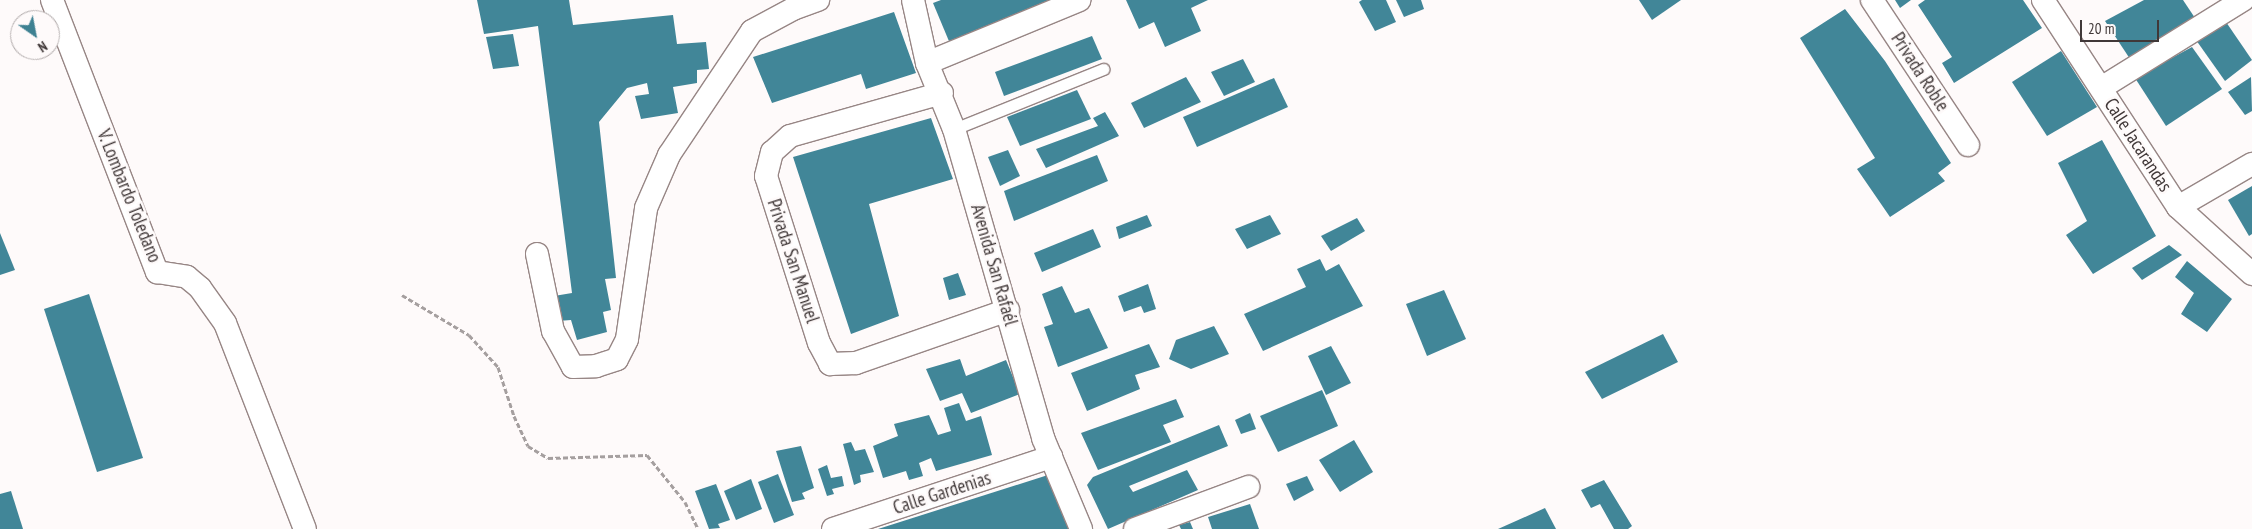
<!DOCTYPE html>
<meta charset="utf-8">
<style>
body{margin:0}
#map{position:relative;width:2252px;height:529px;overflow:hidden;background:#fefafa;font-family:"PT Sans Narrow",sans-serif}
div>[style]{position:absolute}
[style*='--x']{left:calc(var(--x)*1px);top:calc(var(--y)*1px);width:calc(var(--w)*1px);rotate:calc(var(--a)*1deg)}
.building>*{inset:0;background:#418698}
.path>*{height:3px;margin-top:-1.5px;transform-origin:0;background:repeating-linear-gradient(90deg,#a59f9f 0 5px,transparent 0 7.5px)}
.roads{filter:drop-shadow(1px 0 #978685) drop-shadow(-1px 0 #978685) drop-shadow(0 1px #978685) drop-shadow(0 -1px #978685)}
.service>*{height:11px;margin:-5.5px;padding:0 5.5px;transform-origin:5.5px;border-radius:5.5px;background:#fff}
.minor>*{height:22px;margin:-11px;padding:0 11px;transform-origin:11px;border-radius:11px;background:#fff}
span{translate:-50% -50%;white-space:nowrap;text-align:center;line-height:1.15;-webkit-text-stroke:5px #fefafa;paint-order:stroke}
.street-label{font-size:19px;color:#403838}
.north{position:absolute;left:10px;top:10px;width:50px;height:50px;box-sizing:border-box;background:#fefafa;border:1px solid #b2acac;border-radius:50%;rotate:147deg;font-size:14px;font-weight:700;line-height:20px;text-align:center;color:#403838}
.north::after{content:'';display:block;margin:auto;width:18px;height:22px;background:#3e8192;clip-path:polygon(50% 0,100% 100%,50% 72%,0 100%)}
.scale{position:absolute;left:2080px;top:20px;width:79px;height:22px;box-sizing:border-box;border:2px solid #403838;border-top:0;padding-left:6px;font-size:15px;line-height:18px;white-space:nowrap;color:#403838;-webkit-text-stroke:4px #fefafa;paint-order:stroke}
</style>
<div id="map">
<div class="building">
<div style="clip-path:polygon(477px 0,569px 0,573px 25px,673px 15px,677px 44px,706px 42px,709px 69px,697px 70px,697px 83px,673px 87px,678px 113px,641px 119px,635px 96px,649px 94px,647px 83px,627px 88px,599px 122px,616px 278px,605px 279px,611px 310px,603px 312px,607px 332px,577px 340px,571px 320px,558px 321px,554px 296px,572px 293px,538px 26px,484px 34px)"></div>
<div style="clip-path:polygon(941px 0,1056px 0,951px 46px,933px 3px)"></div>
<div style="clip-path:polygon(1126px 0,1208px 0,1191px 8px,1201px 31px,1165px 47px,1154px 22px,1139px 29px)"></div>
<div style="clip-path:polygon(1362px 0,1386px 0,1396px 22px,1375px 31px,1359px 2px)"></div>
<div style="clip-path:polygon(1396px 0,1421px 0,1424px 9px,1404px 17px)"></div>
<div style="clip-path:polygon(1639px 0,1681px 0,1652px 20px)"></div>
<div style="clip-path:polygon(1895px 0,1911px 0,1900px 8px)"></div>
<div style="clip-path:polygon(1925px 0,2023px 0,2042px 28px,1954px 83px,1942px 63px,1952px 57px,1918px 5px)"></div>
<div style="clip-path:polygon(2144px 0,2183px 0,2195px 18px,2132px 62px,2105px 21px)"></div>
<div style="clip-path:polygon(1845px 9px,1885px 61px,1951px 163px,1938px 173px,1945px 181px,1890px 217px,1857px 169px,1875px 158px,1800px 38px)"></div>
<div style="clip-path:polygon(894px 12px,916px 73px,866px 89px,861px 74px,772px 103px,753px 57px)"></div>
<div style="clip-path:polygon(2226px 22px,2252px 60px,2225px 81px,2196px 40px)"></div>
<div style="clip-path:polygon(513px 34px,519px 66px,493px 69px,486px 37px)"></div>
<div style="clip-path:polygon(1092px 36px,1102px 59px,1004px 96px,995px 72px)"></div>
<div style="clip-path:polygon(2192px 47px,2222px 89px,2166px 126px,2135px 78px)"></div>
<div style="clip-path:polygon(2061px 51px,2097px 107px,2047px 136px,2012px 82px)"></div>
<div style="clip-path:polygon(1243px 59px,1255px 82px,1224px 96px,1211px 72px)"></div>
<div style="clip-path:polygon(1186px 77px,1201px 102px,1144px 128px,1131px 103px)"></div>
<div style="clip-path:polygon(2251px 77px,2252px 111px,2245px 115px,2228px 92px)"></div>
<div style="clip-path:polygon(1274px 78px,1288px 107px,1197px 147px,1183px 117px)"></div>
<div style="clip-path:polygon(1077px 90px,1091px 119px,1020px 146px,1007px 117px)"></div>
<div style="clip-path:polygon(1105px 112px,1119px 136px,1046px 168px,1036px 149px,1098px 126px,1093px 118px)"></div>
<div style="clip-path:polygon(931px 118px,953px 179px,869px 204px,899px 316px,851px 334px,793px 157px)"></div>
<div style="clip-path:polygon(2102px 140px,2156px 236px,2093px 274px,2066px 235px,2087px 221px,2058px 163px)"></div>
<div style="clip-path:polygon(1008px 150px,1020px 176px,1000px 186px,988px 157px)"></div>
<div style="clip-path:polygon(1097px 155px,1108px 181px,1014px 221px,1004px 191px)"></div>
<div style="clip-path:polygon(2252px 186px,2252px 234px,2249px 236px,2228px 200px)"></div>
<div style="clip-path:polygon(1147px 215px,1152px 226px,1119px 239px,1116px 227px)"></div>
<div style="clip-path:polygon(1270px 215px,1281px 234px,1247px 249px,1235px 229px)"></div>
<div style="clip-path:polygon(1357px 218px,1365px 231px,1331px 251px,1321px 236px)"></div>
<div style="clip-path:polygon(1093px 229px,1101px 247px,1042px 272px,1034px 253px)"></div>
<div style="clip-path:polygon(0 233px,15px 270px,0 275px)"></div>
<div style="clip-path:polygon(2169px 245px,2182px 255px,2142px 280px,2132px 268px)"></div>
<div style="clip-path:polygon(1320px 259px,1326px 271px,1339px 264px,1363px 306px,1263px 351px,1244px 314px,1306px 287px,1297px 269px)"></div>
<div style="clip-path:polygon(2187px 261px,2232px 299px,2207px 332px,2181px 314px,2194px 293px,2175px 277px)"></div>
<div style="clip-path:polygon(958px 273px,966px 295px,949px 300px,943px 278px)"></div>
<div style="clip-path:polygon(1148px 284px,1156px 309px,1144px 313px,1141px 306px,1124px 312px,1118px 296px)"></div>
<div style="clip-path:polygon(1062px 286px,1075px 313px,1089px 308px,1108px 348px,1058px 367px,1044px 327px,1053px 324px,1042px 294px)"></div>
<div style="clip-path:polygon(1444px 290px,1466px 339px,1427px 356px,1406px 304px)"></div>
<div style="clip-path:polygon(89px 294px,143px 458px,97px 472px,44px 309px)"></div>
<div style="clip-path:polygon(1214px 326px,1229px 354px,1191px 369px,1169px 359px,1176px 340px)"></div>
<div style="clip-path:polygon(1663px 334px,1678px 362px,1602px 399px,1585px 372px)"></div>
<div style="clip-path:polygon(1149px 344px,1160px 367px,1135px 375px,1140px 389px,1087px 411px,1071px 373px)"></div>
<div style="clip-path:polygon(1331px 346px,1351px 383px,1326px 395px,1308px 356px)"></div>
<div style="clip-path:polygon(960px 359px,966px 376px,1006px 360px,1020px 394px,971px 413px,962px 393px,940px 401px,926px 369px)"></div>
<div style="clip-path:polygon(1322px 390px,1338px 426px,1278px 452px,1260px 416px)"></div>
<div style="clip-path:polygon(1176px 399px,1184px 417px,1163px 425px,1171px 442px,1098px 470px,1081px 433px)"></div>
<div style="clip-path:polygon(959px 403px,966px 421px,981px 416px,992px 455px,936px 471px,931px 458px,919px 463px,923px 476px,909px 480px,906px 471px,883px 478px,873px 446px,898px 436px,894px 424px,929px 415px,938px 435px,951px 431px,944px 408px)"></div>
<div style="clip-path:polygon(1250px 413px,1256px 429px,1241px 434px,1235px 420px)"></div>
<div style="clip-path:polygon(1219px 425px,1228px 446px,1129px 486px,1133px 492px,1187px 470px,1198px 490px,1108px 529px,1087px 485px,1093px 477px)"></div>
<div style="clip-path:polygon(1354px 440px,1373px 472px,1340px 492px,1319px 460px)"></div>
<div style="clip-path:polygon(851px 442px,855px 451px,865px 449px,874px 472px,860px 475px,861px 482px,854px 485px,843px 444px)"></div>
<div style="clip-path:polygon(801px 446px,814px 488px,802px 493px,805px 499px,792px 502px,776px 451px)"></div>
<div style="clip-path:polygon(827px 465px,831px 478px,842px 476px,844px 486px,832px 489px,834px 494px,827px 496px,818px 469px)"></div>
<div style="clip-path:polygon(778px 474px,794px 515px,774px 523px,758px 482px)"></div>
<div style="clip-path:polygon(1048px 475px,1069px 529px,878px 529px)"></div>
<div style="clip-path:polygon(1307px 476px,1314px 490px,1294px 501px,1286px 484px)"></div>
<div style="clip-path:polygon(751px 479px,762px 509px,736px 520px,724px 491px)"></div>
<div style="clip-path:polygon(1604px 480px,1632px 526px,1628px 529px,1614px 529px,1600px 504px,1591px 508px,1581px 490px)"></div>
<div style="clip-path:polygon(716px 484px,730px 520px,718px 524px,720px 528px,709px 529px,695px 491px)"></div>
<div style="clip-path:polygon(11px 491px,23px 529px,0 529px,0 494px)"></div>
<div style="clip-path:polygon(1250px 504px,1259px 529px,1212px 529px,1208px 517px)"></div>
<div style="clip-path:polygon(1545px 508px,1556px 529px,1498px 529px)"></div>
<div style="clip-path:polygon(1190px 522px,1193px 529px,1181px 529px,1179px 525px)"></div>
</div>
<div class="path">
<div style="--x:402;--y:295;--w:78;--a:30.8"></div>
<div style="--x:469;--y:335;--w:43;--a:47.8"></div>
<div style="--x:498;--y:367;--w:52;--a:71.9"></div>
<div style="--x:514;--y:416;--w:33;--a:65"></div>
<div style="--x:528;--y:446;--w:23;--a:31"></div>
<div style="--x:548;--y:458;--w:99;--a:-1.7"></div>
<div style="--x:647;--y:455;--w:60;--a:51"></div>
<div style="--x:685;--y:502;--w:30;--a:64"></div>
</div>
<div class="roads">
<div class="service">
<div style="--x:954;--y:129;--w:161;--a:-21.9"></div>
</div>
<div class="minor">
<div style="--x:52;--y:0;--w:292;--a:68.9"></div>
<div style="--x:157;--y:272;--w:30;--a:9"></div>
<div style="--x:187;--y:277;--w:17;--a:40"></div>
<div style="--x:200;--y:288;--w:43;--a:54.5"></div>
<div style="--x:225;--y:323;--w:221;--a:68.8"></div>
<div style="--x:913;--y:0;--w:65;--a:77.5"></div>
<div style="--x:927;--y:63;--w:71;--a:67.8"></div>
<div style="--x:954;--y:129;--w:322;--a:73.9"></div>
<div style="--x:1043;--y:438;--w:99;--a:67.3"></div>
<div style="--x:1872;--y:0;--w:174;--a:56.5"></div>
<div style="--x:2043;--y:0;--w:247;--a:56.9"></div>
<div style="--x:2178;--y:207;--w:100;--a:42.2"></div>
<div style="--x:927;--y:63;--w:165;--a:-22.4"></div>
<div style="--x:2101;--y:88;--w:167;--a:-31.8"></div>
<div style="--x:942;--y:93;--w:158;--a:164.2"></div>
<div style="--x:790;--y:136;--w:24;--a:138"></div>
<div style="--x:772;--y:152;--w:25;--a:104"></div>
<div style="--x:766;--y:176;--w:175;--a:72.4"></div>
<div style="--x:819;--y:343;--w:24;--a:62"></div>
<div style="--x:830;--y:364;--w:26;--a:-2"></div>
<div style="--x:856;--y:363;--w:161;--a:-19.2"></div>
<div style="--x:2178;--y:207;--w:86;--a:-30.2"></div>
<div style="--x:537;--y:254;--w:79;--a:78.3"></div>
<div style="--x:553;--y:331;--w:41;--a:60.9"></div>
<div style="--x:573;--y:367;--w:23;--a:-2"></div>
<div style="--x:596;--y:366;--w:22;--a:-18"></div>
<div style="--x:617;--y:359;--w:22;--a:-63"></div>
<div style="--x:627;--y:339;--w:132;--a:-81.7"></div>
<div style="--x:646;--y:208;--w:58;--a:-66.5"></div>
<div style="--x:669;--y:155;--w:149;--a:-56.2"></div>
<div style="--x:752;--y:31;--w:47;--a:-28.2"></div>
<div style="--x:793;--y:9;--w:27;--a:-20"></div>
<div style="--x:833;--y:529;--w:230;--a:-18.3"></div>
<div style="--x:1135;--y:529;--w:121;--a:-20.4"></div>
</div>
</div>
<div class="street-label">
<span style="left:1920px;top:72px;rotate:57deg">Privada Roble</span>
<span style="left:2138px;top:145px;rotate:57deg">Calle Jacarandas</span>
<span style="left:129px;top:196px;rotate:68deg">V. Lombardo Toledano</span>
<span style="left:793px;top:261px;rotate:72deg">Privada San Manuel</span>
<span style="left:994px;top:265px;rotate:74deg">Avenida San Rafaél</span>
<span style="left:942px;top:493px;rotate:-18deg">Calle Gardenias</span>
</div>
<div class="north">N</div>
<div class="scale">20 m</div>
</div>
